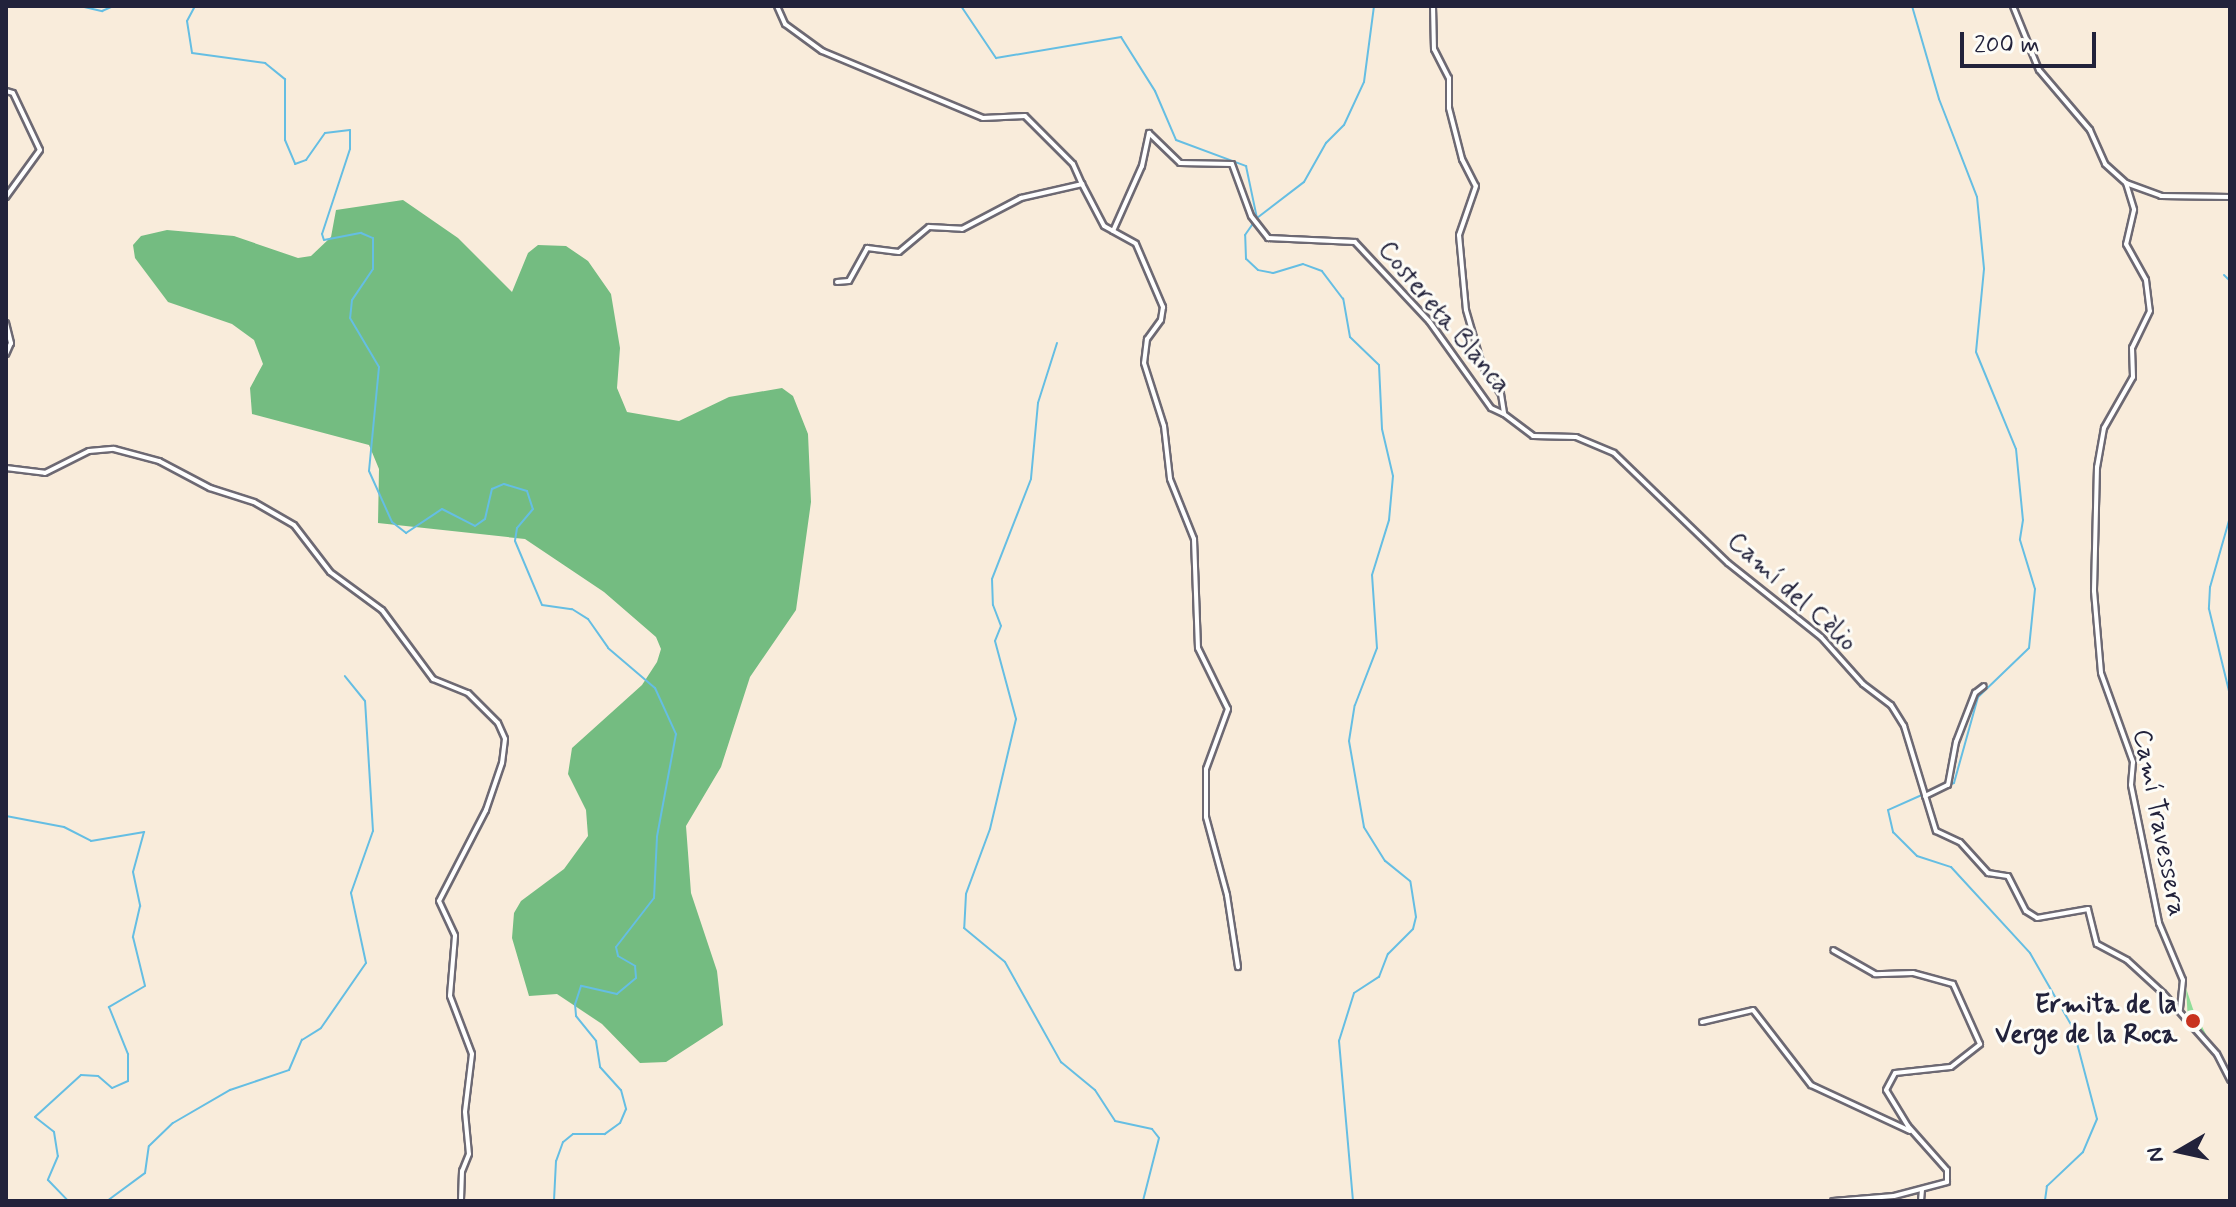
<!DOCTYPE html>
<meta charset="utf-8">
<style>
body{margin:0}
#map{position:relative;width:2236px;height:1207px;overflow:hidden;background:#f9ecdb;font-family:Mynerve,sans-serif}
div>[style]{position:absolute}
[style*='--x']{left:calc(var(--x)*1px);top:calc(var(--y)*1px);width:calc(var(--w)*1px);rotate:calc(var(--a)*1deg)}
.green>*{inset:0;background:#91dd99}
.forest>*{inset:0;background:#74bc81}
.stream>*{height:2px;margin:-1px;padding:0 1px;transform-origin:1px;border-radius:1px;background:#65bee3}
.roads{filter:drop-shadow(2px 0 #6d6973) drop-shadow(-2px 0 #6d6973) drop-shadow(0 2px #6d6973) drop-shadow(0 -2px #6d6973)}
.minor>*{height:4px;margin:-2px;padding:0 2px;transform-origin:2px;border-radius:2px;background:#fff}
.dots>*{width:22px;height:22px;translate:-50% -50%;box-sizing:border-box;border:4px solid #fdfcf7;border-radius:50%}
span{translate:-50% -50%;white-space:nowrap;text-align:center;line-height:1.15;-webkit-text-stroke:6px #fdfcf7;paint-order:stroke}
.street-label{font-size:26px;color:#22223b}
.poi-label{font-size:26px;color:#22223b;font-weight:700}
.right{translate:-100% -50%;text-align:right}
.frame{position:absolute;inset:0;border:8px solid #22223b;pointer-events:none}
.north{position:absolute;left:2140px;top:1111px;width:80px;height:80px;-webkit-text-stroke:6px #fdfcf7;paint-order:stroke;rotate:261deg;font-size:22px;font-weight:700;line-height:32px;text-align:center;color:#22223b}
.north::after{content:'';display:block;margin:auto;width:28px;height:36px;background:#22223b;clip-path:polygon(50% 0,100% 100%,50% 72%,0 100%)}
.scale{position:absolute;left:1960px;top:32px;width:136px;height:36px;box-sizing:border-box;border:4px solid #22223b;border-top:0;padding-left:10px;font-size:24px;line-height:28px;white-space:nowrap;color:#22223b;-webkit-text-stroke:6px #fdfcf7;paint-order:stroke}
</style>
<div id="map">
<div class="green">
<div style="clip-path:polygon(2186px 988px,2193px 1009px,2211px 1044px,2188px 1021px)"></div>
</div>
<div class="forest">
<div style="clip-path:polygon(403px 200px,458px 238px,512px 292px,528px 253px,538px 245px,566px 246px,588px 261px,611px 294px,620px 348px,617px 388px,627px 412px,679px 421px,729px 397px,782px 388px,793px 396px,808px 434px,811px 502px,796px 610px,750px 677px,721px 767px,686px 826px,691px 893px,717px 971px,723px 1025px,666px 1062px,640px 1063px,602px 1024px,557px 994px,529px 996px,512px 938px,514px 913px,521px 901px,564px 869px,588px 836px,586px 810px,568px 774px,572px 748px,642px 685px,657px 662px,661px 649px,656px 637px,604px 592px,525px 539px,378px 523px,379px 469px,369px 445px,252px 414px,250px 388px,263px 364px,254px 340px,232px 324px,168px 302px,135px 258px,133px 245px,141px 236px,167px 230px,234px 236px,298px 258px,311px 256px,331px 237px,336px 210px)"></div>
</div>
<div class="stream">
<div style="--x:80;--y:6;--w:23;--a:13"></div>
<div style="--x:102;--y:11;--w:13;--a:-23"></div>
<div style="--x:195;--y:6;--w:17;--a:118"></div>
<div style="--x:187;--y:21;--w:32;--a:81"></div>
<div style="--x:192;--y:53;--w:74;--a:7.8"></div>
<div style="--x:265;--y:63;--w:26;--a:39"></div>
<div style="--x:285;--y:79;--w:61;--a:90"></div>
<div style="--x:285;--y:140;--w:26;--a:67"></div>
<div style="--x:295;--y:164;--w:12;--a:-20"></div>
<div style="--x:306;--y:160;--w:33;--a:-55"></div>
<div style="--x:325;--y:133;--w:25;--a:-7"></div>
<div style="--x:350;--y:130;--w:19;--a:90"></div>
<div style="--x:350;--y:149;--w:89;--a:108.2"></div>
<div style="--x:322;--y:234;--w:6;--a:72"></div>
<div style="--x:324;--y:240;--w:38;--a:-11"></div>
<div style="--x:361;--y:233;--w:13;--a:23"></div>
<div style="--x:373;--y:238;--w:31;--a:90"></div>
<div style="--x:373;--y:269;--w:37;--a:124"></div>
<div style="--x:352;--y:300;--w:18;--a:96"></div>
<div style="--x:350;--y:318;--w:57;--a:59.4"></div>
<div style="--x:379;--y:367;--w:104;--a:95.5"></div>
<div style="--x:369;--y:471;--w:56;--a:65.7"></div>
<div style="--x:392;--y:522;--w:18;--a:38"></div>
<div style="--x:406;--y:533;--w:43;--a:-33.7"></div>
<div style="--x:442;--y:509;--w:37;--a:27"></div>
<div style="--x:475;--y:526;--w:12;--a:-35"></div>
<div style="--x:485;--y:519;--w:31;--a:-77"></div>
<div style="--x:492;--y:489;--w:13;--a:-23"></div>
<div style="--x:504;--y:484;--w:24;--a:17"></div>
<div style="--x:527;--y:491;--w:19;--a:72"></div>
<div style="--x:533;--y:509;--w:25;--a:130"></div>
<div style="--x:517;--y:528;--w:13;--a:99"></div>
<div style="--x:515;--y:541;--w:69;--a:67.1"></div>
<div style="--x:542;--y:605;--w:30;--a:8"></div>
<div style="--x:572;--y:609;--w:19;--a:32"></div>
<div style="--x:588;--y:619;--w:35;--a:55"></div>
<div style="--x:608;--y:648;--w:62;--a:40.4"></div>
<div style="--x:655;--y:688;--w:51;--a:65.5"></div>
<div style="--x:676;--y:734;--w:105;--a:100.5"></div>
<div style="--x:657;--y:837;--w:61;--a:92.8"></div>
<div style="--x:654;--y:898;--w:62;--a:127.8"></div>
<div style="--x:616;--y:947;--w:9;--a:77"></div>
<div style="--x:618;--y:956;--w:20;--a:30"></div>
<div style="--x:635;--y:966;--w:12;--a:85"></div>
<div style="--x:636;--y:978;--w:25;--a:140"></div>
<div style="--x:617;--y:994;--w:37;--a:-167"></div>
<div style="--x:581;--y:986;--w:19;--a:108"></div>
<div style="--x:575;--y:1004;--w:12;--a:85"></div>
<div style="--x:576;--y:1016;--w:32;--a:51"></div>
<div style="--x:596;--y:1041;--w:26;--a:81"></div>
<div style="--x:600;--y:1067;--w:31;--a:48"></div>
<div style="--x:621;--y:1090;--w:20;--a:75"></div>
<div style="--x:626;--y:1109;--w:15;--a:113"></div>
<div style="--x:620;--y:1123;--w:19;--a:144"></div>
<div style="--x:605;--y:1134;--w:32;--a:180"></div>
<div style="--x:573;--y:1134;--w:13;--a:141"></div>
<div style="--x:563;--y:1142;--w:20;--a:110"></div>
<div style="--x:556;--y:1161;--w:40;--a:92.9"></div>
<div style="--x:961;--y:6;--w:63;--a:56.1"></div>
<div style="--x:996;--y:58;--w:127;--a:-9.5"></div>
<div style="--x:1121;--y:37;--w:64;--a:57.8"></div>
<div style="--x:1155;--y:91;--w:53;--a:66.8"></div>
<div style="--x:1176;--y:140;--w:75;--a:20.4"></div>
<div style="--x:1246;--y:166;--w:53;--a:78.1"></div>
<div style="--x:1346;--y:6;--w:2;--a:0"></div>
<div style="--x:1912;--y:6;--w:97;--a:73.8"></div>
<div style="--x:1939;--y:99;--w:105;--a:68.8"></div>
<div style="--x:1977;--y:197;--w:72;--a:84.4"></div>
<div style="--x:1984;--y:269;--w:83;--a:95.5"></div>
<div style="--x:1976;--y:352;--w:105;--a:67.6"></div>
<div style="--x:2016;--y:449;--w:71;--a:84.4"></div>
<div style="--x:2023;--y:520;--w:20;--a:99"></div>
<div style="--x:2020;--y:540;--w:51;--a:73"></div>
<div style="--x:2035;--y:589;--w:59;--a:95.8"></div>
<div style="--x:2029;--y:648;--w:71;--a:136.1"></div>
<div style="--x:1978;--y:697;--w:89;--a:105.6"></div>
<div style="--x:1954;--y:783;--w:5;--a:158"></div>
<div style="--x:2224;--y:275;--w:8;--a:45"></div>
<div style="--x:1057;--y:343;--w:63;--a:107.6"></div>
<div style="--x:1038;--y:403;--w:76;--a:95.3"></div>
<div style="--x:1031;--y:479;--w:107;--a:111.3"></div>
<div style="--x:992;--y:579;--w:26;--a:88"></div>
<div style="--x:993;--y:605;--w:22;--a:69"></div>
<div style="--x:1001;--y:626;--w:16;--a:112"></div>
<div style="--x:995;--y:641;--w:81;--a:74.9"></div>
<div style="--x:1016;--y:719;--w:113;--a:103.3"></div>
<div style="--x:990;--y:829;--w:69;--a:110.3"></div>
<div style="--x:966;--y:894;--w:34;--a:93"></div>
<div style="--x:964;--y:928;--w:53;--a:39.7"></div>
<div style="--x:1005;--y:962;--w:115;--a:60.8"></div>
<div style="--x:1061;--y:1062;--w:44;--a:39.5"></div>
<div style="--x:1095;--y:1090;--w:37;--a:57"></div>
<div style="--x:1115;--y:1121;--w:38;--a:12"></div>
<div style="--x:1152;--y:1129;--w:11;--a:52"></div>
<div style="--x:1159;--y:1138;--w:65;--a:104.3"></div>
<div style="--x:2230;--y:517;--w:73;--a:105.9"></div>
<div style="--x:2210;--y:587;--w:22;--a:93"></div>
<div style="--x:2209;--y:609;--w:89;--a:76.3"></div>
<div style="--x:1924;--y:794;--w:39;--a:156"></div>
<div style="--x:1888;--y:810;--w:23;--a:77"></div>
<div style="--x:1893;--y:832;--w:34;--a:45"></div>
<div style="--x:1917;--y:856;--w:36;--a:18"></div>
<div style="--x:1951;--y:867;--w:117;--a:47.4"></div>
<div style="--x:2030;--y:953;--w:86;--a:60.2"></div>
<div style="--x:2073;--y:1028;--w:94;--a:75.2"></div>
<div style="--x:2097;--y:1119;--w:36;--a:113"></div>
<div style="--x:2083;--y:1152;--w:50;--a:136.6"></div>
<div style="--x:2047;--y:1186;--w:15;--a:98"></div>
<div style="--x:6;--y:816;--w:59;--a:10.7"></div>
<div style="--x:64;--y:827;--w:30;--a:27"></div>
<div style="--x:91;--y:841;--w:54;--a:-9.6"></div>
<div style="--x:144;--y:832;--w:41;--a:105.4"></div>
<div style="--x:133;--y:872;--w:35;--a:78"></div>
<div style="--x:140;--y:906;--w:32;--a:103"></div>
<div style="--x:133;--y:937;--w:50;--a:76.2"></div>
<div style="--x:145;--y:986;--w:42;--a:149.7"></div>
<div style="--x:109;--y:1007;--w:51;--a:68"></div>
<div style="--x:128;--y:1054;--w:27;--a:90"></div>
<div style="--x:128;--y:1081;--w:17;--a:156"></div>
<div style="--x:112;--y:1088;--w:18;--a:-139"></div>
<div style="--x:98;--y:1076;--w:17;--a:-177"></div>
<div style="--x:81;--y:1075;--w:62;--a:137.6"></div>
<div style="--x:35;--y:1117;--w:24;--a:38"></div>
<div style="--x:54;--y:1132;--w:24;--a:81"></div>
<div style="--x:58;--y:1156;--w:26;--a:113"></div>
<div style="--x:48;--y:1180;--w:29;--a:46"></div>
<div style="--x:107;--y:1201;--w:47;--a:-36.4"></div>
<div style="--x:145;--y:1173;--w:27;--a:-82"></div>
<div style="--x:149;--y:1146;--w:33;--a:-44"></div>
<div style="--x:173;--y:1123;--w:66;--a:-30.1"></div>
<div style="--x:230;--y:1090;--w:62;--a:-18.7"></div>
<div style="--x:289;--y:1070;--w:33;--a:-67"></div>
<div style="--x:302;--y:1040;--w:22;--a:-32"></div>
<div style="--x:321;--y:1028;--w:79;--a:-55.3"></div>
<div style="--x:366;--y:963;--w:72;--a:-102.1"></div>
<div style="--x:351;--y:893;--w:66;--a:-70.5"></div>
<div style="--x:373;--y:831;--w:130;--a:-93.5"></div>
<div style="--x:365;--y:701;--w:32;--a:-129"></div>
<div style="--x:1353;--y:1201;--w:161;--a:-95"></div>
<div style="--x:1339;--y:1041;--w:50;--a:-72.6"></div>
<div style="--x:1354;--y:993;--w:30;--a:-33"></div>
<div style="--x:1379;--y:977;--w:25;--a:-69"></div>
<div style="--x:1388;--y:954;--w:35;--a:-45"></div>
<div style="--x:1413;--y:929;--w:12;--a:-76"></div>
<div style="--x:1416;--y:917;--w:36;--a:-99"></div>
<div style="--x:1410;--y:881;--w:32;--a:-141"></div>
<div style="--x:1385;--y:861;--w:40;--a:-122"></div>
<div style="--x:1364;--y:827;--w:87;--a:-99.9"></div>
<div style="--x:1349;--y:741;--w:36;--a:-81"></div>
<div style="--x:1355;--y:705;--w:61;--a:-68.9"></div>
<div style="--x:1377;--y:648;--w:73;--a:-93.9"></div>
<div style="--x:1372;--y:575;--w:58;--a:-72.8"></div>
<div style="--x:1389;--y:520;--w:44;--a:-84.8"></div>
<div style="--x:1393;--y:476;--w:48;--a:-103.2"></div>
<div style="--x:1382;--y:429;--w:64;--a:-92.7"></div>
<div style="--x:1379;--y:365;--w:40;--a:-136"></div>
<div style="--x:1350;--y:337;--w:39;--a:-100"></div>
<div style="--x:1343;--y:299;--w:35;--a:-127"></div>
<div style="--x:1322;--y:271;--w:20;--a:-160"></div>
<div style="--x:1303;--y:264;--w:31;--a:163"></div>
<div style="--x:1273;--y:273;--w:15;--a:-169"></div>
<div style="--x:1258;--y:270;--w:16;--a:-137"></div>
<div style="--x:1246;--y:259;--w:24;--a:-92"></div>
<div style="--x:1245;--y:235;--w:21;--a:-55"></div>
<div style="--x:1257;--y:218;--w:59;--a:-37.5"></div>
<div style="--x:1304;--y:182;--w:45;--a:-60.6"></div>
<div style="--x:1326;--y:143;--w:25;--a:-45"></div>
<div style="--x:1344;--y:125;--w:47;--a:-65.1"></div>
<div style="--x:1364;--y:82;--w:77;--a:-82.5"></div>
</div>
<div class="roads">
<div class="minor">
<div style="--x:777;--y:6;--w:20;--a:66"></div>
<div style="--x:785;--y:24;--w:46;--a:36.1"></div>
<div style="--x:822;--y:51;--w:174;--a:22.6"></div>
<div style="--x:983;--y:118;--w:42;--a:-2.7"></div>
<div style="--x:1025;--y:116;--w:68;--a:45"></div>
<div style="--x:1073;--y:164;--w:22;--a:66"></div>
<div style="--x:1433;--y:6;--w:43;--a:88.7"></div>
<div style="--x:1434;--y:49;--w:33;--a:63"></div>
<div style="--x:1449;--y:78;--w:30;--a:90"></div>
<div style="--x:1449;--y:108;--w:53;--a:75.7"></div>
<div style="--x:1462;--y:159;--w:30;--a:63"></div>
<div style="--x:1476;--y:186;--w:52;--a:109.1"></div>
<div style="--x:1459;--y:235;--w:75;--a:84.7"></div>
<div style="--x:1466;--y:310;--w:57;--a:73.8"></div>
<div style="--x:1482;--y:365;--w:35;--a:57"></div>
<div style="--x:1501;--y:394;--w:20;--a:81"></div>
<div style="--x:1504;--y:414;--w:36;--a:37"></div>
<div style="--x:1533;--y:436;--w:43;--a:1.3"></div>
<div style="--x:1576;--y:437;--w:41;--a:22.8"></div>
<div style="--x:1614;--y:453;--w:158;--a:44"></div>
<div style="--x:1728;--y:563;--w:119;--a:38.5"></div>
<div style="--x:1821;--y:637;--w:63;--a:48.2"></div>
<div style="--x:1863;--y:684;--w:35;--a:37"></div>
<div style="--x:1891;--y:705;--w:25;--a:58"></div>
<div style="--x:1904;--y:726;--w:110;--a:73.1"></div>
<div style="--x:1936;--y:831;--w:26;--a:25"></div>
<div style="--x:1960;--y:842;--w:42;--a:47.9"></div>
<div style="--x:1988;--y:873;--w:20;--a:9"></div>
<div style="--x:2008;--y:876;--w:39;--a:63"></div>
<div style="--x:2026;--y:911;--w:13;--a:32"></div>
<div style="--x:2037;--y:918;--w:52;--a:-10"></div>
<div style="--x:2088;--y:909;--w:36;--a:76"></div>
<div style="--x:2097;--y:944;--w:34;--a:28"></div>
<div style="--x:2127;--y:960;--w:49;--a:42.5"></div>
<div style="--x:2163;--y:993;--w:81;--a:48.5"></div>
<div style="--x:2217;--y:1054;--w:29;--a:63"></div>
<div style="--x:2013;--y:6;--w:69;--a:67.9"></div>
<div style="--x:2039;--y:70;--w:79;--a:49.6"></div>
<div style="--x:2090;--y:130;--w:37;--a:66"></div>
<div style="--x:2105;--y:164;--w:28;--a:42"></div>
<div style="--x:2126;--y:183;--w:37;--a:20"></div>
<div style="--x:2161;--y:196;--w:69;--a:0.8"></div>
<div style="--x:6;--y:91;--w:7;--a:16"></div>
<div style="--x:13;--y:93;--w:63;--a:64.7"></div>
<div style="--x:40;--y:150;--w:58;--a:125.9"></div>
<div style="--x:2126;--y:183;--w:28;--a:73"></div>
<div style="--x:2134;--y:210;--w:35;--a:103"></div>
<div style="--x:2126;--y:244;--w:41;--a:60.9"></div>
<div style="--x:2146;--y:280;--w:31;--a:83"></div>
<div style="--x:2150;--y:311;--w:41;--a:115.9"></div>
<div style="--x:2132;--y:348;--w:29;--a:88"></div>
<div style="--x:2133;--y:377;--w:59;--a:119.6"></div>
<div style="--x:2104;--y:428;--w:40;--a:100"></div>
<div style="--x:2097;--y:467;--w:124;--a:91.4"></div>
<div style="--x:2094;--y:591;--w:82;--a:85.1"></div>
<div style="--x:2101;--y:673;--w:95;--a:70.2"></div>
<div style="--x:2133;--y:762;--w:23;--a:95"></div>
<div style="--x:2131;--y:785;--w:141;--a:78.5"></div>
<div style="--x:2159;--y:923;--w:62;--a:67.2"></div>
<div style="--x:2183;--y:980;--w:31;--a:96"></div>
<div style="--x:1113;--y:231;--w:26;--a:29"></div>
<div style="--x:1136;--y:244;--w:69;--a:66.8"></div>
<div style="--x:1163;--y:307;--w:13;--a:99"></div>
<div style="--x:1161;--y:320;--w:24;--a:126"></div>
<div style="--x:1147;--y:339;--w:24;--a:97"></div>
<div style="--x:1144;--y:363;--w:66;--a:72.4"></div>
<div style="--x:1164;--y:426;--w:53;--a:83.5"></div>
<div style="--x:1170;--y:479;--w:65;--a:68.2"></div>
<div style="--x:1194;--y:539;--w:109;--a:87.9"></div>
<div style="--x:1198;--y:648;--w:68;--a:63.8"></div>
<div style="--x:1228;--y:709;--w:64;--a:110.1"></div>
<div style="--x:1206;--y:769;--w:48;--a:90"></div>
<div style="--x:1206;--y:817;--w:81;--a:74.9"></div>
<div style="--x:1227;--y:895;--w:73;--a:81.3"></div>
<div style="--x:837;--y:282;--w:12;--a:-5"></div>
<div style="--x:849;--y:281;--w:38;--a:-61"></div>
<div style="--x:867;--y:248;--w:32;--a:7"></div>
<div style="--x:899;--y:252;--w:39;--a:-40"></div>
<div style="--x:929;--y:227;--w:33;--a:3"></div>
<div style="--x:962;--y:229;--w:67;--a:-27.7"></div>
<div style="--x:1021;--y:198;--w:63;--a:-12.9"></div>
<div style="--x:1082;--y:184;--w:47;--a:62.4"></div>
<div style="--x:1104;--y:226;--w:10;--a:29"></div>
<div style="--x:1113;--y:231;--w:71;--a:-66"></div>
<div style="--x:1142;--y:166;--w:34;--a:-78"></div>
<div style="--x:1149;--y:133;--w:43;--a:44.1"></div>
<div style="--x:1180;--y:163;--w:52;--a:1.1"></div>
<div style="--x:1232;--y:164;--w:55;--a:69.9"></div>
<div style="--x:1251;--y:216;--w:28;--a:52"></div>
<div style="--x:1268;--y:238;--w:87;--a:2.6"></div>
<div style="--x:1355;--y:242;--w:108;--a:46.9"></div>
<div style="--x:1429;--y:321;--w:107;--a:54.5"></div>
<div style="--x:1491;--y:408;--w:14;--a:25"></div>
<div style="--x:6;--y:323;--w:21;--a:76"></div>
<div style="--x:11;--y:343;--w:12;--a:114"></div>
<div style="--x:6;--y:468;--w:39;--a:7"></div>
<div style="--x:45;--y:473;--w:49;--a:-26.6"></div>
<div style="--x:89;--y:451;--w:25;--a:-5"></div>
<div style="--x:114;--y:449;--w:47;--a:14.9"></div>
<div style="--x:159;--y:461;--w:58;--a:27.9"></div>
<div style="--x:210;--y:488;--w:46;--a:17.7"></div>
<div style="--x:254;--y:502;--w:46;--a:29.9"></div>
<div style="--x:294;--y:525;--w:59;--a:52.5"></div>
<div style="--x:330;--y:572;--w:64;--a:36.2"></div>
<div style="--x:382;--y:610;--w:86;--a:53.5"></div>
<div style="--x:433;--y:679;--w:38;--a:22"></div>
<div style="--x:468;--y:693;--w:42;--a:45"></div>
<div style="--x:498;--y:723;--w:17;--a:66"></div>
<div style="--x:505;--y:739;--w:24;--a:97"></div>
<div style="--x:502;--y:763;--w:50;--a:108.8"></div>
<div style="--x:486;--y:810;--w:102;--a:117.3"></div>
<div style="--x:439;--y:901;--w:38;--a:65"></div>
<div style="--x:455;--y:936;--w:60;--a:94.8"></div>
<div style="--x:450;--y:996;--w:62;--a:69.2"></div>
<div style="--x:472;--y:1054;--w:58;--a:96.9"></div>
<div style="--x:465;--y:1112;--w:42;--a:84.6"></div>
<div style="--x:469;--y:1154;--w:18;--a:112"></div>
<div style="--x:462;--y:1171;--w:30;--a:92"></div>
<div style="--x:1925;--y:796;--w:25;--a:-26"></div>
<div style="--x:1948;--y:785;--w:44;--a:-79.5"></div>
<div style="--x:1956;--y:742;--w:53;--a:-68.8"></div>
<div style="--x:1975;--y:693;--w:11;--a:-38"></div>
<div style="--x:1702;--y:1022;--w:52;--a:-13.2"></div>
<div style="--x:1753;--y:1010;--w:95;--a:52.3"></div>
<div style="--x:1811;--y:1085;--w:109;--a:24.9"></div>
<div style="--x:1833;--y:1201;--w:61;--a:-4.7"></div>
<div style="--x:1894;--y:1196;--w:55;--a:-14.8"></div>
<div style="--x:1947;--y:1182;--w:12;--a:-90"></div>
<div style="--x:1947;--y:1170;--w:59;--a:-131.6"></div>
<div style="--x:1908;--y:1126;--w:42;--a:-121.4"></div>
<div style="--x:1886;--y:1090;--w:19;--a:-62"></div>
<div style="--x:1895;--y:1073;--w:56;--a:-6.1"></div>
<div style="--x:1951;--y:1067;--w:37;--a:-38"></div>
<div style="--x:1980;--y:1044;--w:66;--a:-114.2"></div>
<div style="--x:1953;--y:984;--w:41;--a:-164.6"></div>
<div style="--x:1913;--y:973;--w:38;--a:178"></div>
<div style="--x:1875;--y:974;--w:48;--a:-150.3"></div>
<div style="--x:1921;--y:1201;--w:12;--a:-85"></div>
</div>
</div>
<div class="dots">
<div style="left:2193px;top:1021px;background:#c8321e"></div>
</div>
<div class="street-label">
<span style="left:1443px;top:318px;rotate:50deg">Costereta Blanca</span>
<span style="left:1791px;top:593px;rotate:42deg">Camí del Cèlio</span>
<span style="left:2158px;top:823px;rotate:79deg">Camí Travessera</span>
</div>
<div class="poi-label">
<span class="right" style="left:2177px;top:1021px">Ermita de la<br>Verge de la Roca</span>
</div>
<div class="frame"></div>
<div class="north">N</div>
<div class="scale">200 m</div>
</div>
